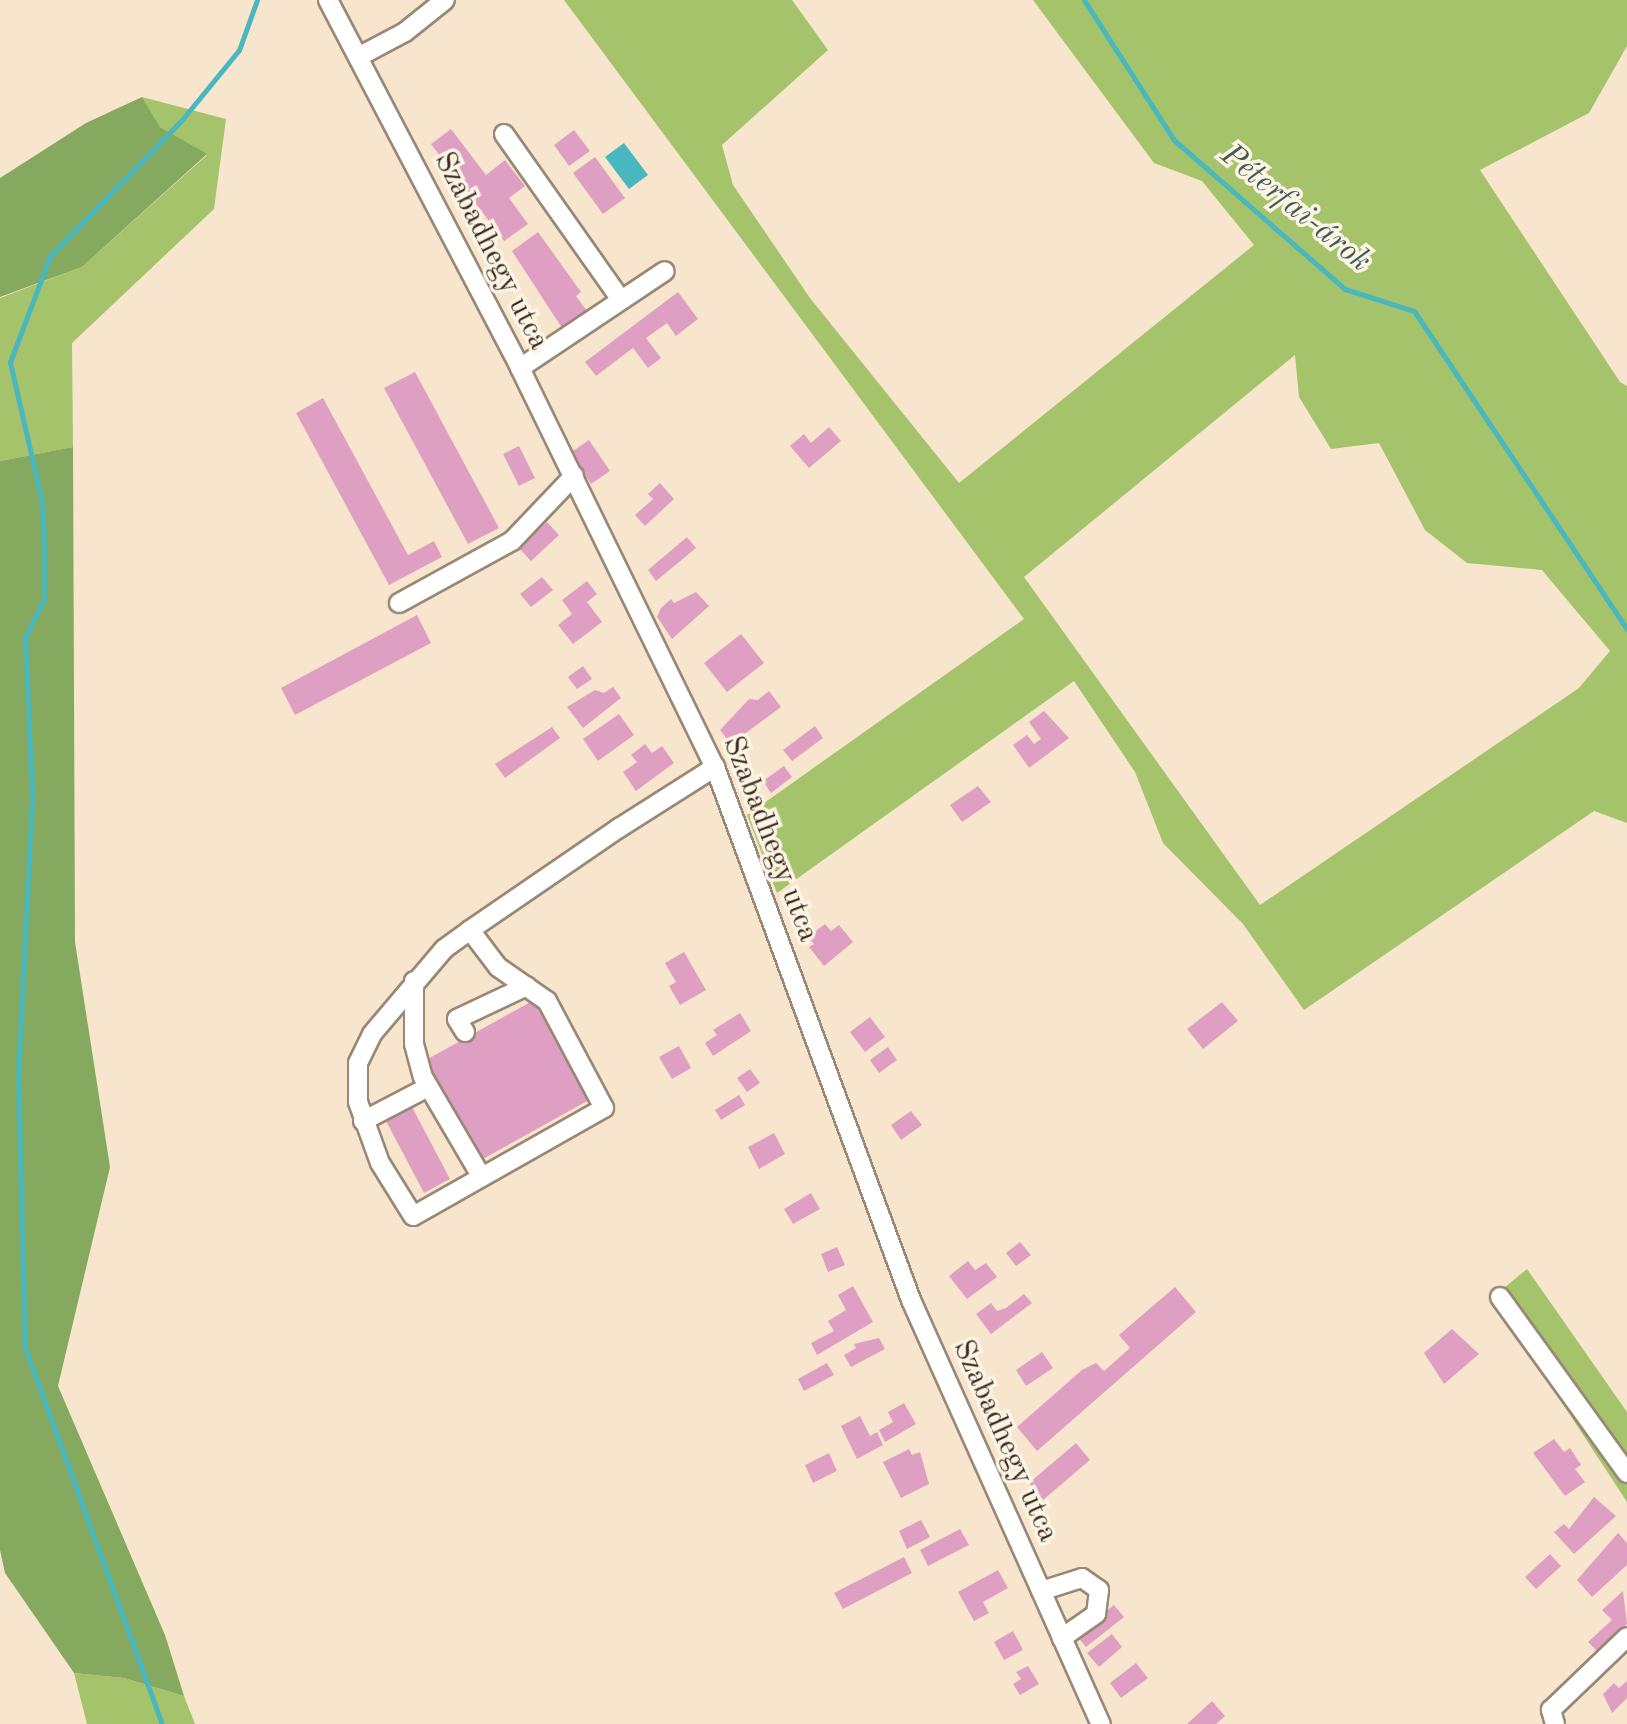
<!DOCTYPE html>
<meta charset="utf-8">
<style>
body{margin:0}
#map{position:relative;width:1627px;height:1724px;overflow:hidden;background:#f7e6cd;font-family:"Old Standard TT",serif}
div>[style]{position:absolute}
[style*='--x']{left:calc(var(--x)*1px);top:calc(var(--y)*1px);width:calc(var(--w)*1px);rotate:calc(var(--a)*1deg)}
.green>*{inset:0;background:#a5c36b}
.forest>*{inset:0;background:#84a95f}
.water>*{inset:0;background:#48b7be}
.stream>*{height:5px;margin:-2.5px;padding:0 2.5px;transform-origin:2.5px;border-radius:2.5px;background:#48b7be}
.building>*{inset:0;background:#df9fc2}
.roads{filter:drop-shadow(2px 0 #998876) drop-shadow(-2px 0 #998876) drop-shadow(0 2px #998876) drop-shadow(0 -2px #998876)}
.minor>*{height:18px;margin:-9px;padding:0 9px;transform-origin:9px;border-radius:9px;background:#fff}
span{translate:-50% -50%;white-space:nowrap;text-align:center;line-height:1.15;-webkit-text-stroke:7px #fcf5e5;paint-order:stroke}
.street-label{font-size:30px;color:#3b2a1e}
.water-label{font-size:32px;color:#405b56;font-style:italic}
</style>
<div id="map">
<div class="green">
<div style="clip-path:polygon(evenodd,564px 0,792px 0,828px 50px,722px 145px,733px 185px,810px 298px,959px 483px,1254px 245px,1202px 181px,1154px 163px,1033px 0,1627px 0,1627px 46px,1589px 113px,1480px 170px,1620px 382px,1627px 386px,1627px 823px,1594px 811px,1304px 1010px,1243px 924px,1163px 843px,1135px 772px,1074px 681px,777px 893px,747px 815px,1024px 619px,564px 0,1295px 355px,1299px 397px,1331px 449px,1379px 443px,1425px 530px,1467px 563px,1542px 570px,1610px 651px,1579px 688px,1260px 905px,1024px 577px,1295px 355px)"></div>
<div style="clip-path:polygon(142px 97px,226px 119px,214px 209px,72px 343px,73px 447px,0 461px,0 298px,82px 267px,207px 155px,160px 127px)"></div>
<div style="clip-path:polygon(1527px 1269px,1627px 1412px,1627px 1502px,1493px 1297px)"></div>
<div style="clip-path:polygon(74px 1673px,124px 1678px,184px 1696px,195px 1724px,87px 1724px)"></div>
</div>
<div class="forest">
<div style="clip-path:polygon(142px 97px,160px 127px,207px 154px,82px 267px,0 297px,0 178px,86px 123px)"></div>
<div style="clip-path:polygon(73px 447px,75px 942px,110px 1167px,58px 1386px,165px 1635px,184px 1696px,124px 1678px,74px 1673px,5px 1573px,0 1550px,0 461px)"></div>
</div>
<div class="water">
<div style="clip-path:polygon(624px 143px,648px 175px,629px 189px,605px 157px)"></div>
</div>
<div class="stream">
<div style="--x:1084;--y:0;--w:166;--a:57.3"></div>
<div style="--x:1174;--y:140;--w:227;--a:41.1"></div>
<div style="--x:1345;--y:289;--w:72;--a:17.7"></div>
<div style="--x:1414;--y:311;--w:383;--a:56.2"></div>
<div style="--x:162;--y:1724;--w:401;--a:-110"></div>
<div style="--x:25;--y:1347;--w:271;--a:-91.5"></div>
<div style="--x:18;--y:1076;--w:281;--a:-87.1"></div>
<div style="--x:32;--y:795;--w:158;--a:-92.5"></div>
<div style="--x:25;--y:637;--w:42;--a:-63.4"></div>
<div style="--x:44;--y:599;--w:54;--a:-90"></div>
<div style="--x:44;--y:545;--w:43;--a:-92.7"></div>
<div style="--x:42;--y:502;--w:144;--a:-102.9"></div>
<div style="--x:10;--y:362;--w:113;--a:-69.3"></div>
<div style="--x:50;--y:256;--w:188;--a:-45.9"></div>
<div style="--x:181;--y:121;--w:92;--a:-50.8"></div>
<div style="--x:239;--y:50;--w:53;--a:-70.2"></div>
</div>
<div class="building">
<div style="clip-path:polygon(451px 129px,486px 175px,505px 160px,525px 186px,509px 198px,528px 224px,504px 241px,431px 144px)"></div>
<div style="clip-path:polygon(574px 130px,590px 151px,569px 166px,554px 145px)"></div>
<div style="clip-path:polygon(595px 157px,625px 198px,603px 214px,573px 173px)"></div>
<div style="clip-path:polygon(538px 232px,581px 292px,576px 296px,587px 311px,562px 328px,512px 251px)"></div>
<div style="clip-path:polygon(678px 292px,698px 319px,676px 336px,667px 323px,646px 338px,661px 358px,648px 368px,633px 348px,596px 376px,585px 362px)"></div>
<div style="clip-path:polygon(415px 372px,499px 528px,468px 544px,384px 388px)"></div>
<div style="clip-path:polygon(323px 398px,408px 555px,434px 541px,442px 557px,389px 585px,296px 413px)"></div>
<div style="clip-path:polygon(829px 427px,841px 441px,809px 468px,790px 446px,804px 434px,811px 443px)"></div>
<div style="clip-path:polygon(589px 440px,610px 471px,591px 484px,570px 453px)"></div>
<div style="clip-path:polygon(519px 446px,535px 478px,519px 486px,503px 454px)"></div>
<div style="clip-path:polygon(660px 483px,674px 499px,645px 526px,635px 515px,653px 499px,648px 494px)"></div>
<div style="clip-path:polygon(547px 522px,559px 535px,531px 561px,519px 548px)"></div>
<div style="clip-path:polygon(687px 537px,696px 548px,656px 581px,648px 570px)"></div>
<div style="clip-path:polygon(542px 577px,553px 590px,531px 607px,520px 594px)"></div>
<div style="clip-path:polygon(587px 581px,597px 594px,587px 602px,602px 622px,573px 644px,558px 625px,572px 614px,562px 600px)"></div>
<div style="clip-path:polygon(696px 592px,709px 606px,672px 639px,657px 617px,661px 608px,671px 599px,674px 603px)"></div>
<div style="clip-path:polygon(417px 615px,431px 643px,295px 715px,281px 688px)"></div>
<div style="clip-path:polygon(741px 634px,764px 663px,727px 692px,704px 663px)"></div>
<div style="clip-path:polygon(583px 666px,592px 679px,577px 689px,568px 677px)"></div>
<div style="clip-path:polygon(613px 687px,621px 698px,583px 728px,567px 707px,595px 690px,604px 693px)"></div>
<div style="clip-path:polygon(769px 691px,781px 707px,731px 744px,720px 730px,749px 699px,758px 700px)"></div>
<div style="clip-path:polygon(1044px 711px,1069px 738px,1029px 768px,1013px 745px,1027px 735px,1034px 744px,1041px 739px,1029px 722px)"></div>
<div style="clip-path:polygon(619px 714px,634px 735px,598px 761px,583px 739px)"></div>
<div style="clip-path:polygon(815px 726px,823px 738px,792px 761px,783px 750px)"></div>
<div style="clip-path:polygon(552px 727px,560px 738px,505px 778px,495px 764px)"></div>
<div style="clip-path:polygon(645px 744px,652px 753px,662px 746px,674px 763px,636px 791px,623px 772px,637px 762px,631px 755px)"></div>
<div style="clip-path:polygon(748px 766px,761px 796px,747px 802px,734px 772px)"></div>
<div style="clip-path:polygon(784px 766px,792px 777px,771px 793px,763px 781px)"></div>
<div style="clip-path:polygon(978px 786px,991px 802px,962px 822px,950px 805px)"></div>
<div style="clip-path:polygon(825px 924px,831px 931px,839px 925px,853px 942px,824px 966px,809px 947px,814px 944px,808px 937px)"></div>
<div style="clip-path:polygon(684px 952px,706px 990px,680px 1005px,669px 986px,676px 982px,665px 963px)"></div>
<div style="clip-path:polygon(534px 1000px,589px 1100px,481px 1160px,426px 1060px)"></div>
<div style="clip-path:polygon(1222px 1002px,1238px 1021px,1203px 1049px,1187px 1029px)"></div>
<div style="clip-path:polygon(740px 1013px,751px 1031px,713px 1056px,705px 1043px,717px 1035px,713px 1030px)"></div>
<div style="clip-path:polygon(870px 1017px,885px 1037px,865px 1052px,850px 1032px)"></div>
<div style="clip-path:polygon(679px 1046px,691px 1068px,672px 1079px,659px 1057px)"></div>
<div style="clip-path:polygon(888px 1047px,897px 1060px,879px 1073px,870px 1060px)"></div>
<div style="clip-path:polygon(750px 1069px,760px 1083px,747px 1092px,737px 1078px)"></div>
<div style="clip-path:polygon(739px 1095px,745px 1105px,721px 1120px,715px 1110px)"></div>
<div style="clip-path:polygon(411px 1105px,450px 1179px,424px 1193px,385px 1119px)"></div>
<div style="clip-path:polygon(911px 1111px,922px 1125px,901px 1140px,891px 1125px)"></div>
<div style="clip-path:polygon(774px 1133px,785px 1154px,759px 1169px,748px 1147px)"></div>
<div style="clip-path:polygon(811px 1193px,820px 1209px,793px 1224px,784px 1209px)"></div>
<div style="clip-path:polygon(1020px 1242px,1031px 1255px,1016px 1266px,1006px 1253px)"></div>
<div style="clip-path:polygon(837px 1247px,845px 1265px,828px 1272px,821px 1254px)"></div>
<div style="clip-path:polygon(968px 1261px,975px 1270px,986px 1263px,997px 1277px,967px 1299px,949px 1276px)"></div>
<div style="clip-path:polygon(853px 1286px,873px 1322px,817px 1355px,811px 1343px,834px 1331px,828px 1321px,846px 1310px,838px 1295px)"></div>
<div style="clip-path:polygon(1175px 1287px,1196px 1312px,1037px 1451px,1017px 1427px,1082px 1370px,1096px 1363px,1104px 1371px,1130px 1348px,1119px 1335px)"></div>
<div style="clip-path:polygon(1024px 1294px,1032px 1303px,991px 1334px,976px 1314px,991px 1303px,997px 1311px,1006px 1308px)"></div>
<div style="clip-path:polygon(1452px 1329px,1479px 1354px,1444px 1384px,1424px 1353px)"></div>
<div style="clip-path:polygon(879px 1338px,885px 1349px,851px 1367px,844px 1355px,856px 1348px,854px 1344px)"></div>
<div style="clip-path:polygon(1042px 1352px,1053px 1368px,1026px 1386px,1016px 1370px)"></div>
<div style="clip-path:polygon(827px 1363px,834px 1375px,804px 1391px,798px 1379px)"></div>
<div style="clip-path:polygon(904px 1403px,916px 1424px,885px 1442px,879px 1430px,893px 1422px,888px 1412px)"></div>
<div style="clip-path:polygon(860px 1416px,870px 1436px,877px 1432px,883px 1445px,857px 1459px,841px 1426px)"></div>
<div style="clip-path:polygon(1554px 1439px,1564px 1452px,1570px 1448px,1581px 1465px,1575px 1469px,1585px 1482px,1565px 1496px,1533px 1453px)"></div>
<div style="clip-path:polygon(1076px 1443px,1090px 1460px,1043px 1500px,1029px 1483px)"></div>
<div style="clip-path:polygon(909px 1449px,912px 1455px,920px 1452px,929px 1484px,901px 1498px,883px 1462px)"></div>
<div style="clip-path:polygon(829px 1453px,837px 1471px,813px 1483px,805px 1465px)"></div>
<div style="clip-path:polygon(1594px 1497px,1616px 1516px,1574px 1554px,1554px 1532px,1564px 1524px,1569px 1529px)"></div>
<div style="clip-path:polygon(921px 1520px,930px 1537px,907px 1549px,899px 1531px)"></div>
<div style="clip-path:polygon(960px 1529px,969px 1545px,928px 1566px,920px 1550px)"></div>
<div style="clip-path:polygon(1618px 1533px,1627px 1543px,1627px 1565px,1592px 1597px,1577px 1580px)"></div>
<div style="clip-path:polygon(1550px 1554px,1561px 1566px,1536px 1589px,1525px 1577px)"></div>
<div style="clip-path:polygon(904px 1557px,912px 1573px,843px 1609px,834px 1593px)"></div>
<div style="clip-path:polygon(998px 1570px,1008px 1588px,983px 1602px,989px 1613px,974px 1621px,958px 1592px)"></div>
<div style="clip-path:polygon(1623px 1591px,1627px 1624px,1598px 1652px,1588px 1642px,1612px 1620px,1602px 1610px)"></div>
<div style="clip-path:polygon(1114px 1605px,1124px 1617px,1086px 1647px,1076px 1635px)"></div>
<div style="clip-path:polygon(1013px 1631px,1023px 1650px,1004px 1660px,994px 1642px)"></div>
<div style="clip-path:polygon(1112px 1634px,1122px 1647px,1099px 1667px,1087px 1653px)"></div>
<div style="clip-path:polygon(1136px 1663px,1148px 1678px,1121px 1698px,1110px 1683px)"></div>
<div style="clip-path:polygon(1028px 1666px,1039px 1684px,1020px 1695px,1013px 1684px,1021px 1679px,1016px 1672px)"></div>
<div style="clip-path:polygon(1627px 1681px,1627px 1698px,1612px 1713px,1603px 1694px,1614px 1683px,1619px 1688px)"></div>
<div style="clip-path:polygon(1212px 1701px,1225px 1716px,1216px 1724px,1187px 1724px)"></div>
</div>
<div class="roads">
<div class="minor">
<div style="--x:328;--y:0;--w:415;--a:62.4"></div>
<div style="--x:520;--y:368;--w:444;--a:64"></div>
<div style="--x:715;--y:767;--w:568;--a:69.81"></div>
<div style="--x:911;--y:1300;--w:465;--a:65.9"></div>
<div style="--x:358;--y:57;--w:53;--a:-28"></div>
<div style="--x:405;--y:32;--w:51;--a:-38.7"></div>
<div style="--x:504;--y:134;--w:203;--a:54.8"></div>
<div style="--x:520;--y:368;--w:174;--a:-33.8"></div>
<div style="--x:399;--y:603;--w:129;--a:-28.8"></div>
<div style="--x:512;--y:541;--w:90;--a:-46.4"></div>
<div style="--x:470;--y:930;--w:46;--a:52.9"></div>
<div style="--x:498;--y:967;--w:60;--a:34.8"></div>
<div style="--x:547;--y:1001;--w:121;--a:62"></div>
<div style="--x:604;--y:1108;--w:219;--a:150.5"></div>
<div style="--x:413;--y:1216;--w:62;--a:-121.9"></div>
<div style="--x:380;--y:1163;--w:65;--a:-109.8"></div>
<div style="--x:358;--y:1102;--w:39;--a:-90"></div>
<div style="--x:358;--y:1063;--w:32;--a:-64"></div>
<div style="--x:372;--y:1034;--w:111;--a:-49.7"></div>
<div style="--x:444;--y:949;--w:32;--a:-36"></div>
<div style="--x:470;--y:930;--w:181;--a:-34.4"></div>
<div style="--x:619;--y:828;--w:114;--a:-32.4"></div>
<div style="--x:414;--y:981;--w:63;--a:90"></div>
<div style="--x:414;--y:1044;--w:34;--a:75"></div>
<div style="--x:423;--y:1077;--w:115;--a:59.6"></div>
<div style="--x:465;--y:1032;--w:15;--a:-122"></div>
<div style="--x:457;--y:1019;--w:77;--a:-25.2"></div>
<div style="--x:363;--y:1121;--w:73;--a:-27.6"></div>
<div style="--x:1500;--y:1297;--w:217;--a:54.2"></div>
<div style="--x:1041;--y:1591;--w:43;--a:-17.6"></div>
<div style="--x:1082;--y:1578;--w:21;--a:35"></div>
<div style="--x:1099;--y:1590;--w:24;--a:97"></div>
<div style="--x:1096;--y:1614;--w:42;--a:144.8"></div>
<div style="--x:1555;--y:1724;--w:15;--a:-106"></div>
<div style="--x:1551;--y:1710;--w:105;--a:-43.8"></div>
</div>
</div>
<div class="street-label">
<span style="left:491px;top:251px;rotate:63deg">Szabadhegy utca</span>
<span style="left:770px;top:839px;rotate:69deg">Szabadhegy utca</span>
<span style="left:1005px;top:1441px;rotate:66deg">Szabadhegy utca</span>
</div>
<div class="water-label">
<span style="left:1295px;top:209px;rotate:39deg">Péterfai-árok</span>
</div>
</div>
